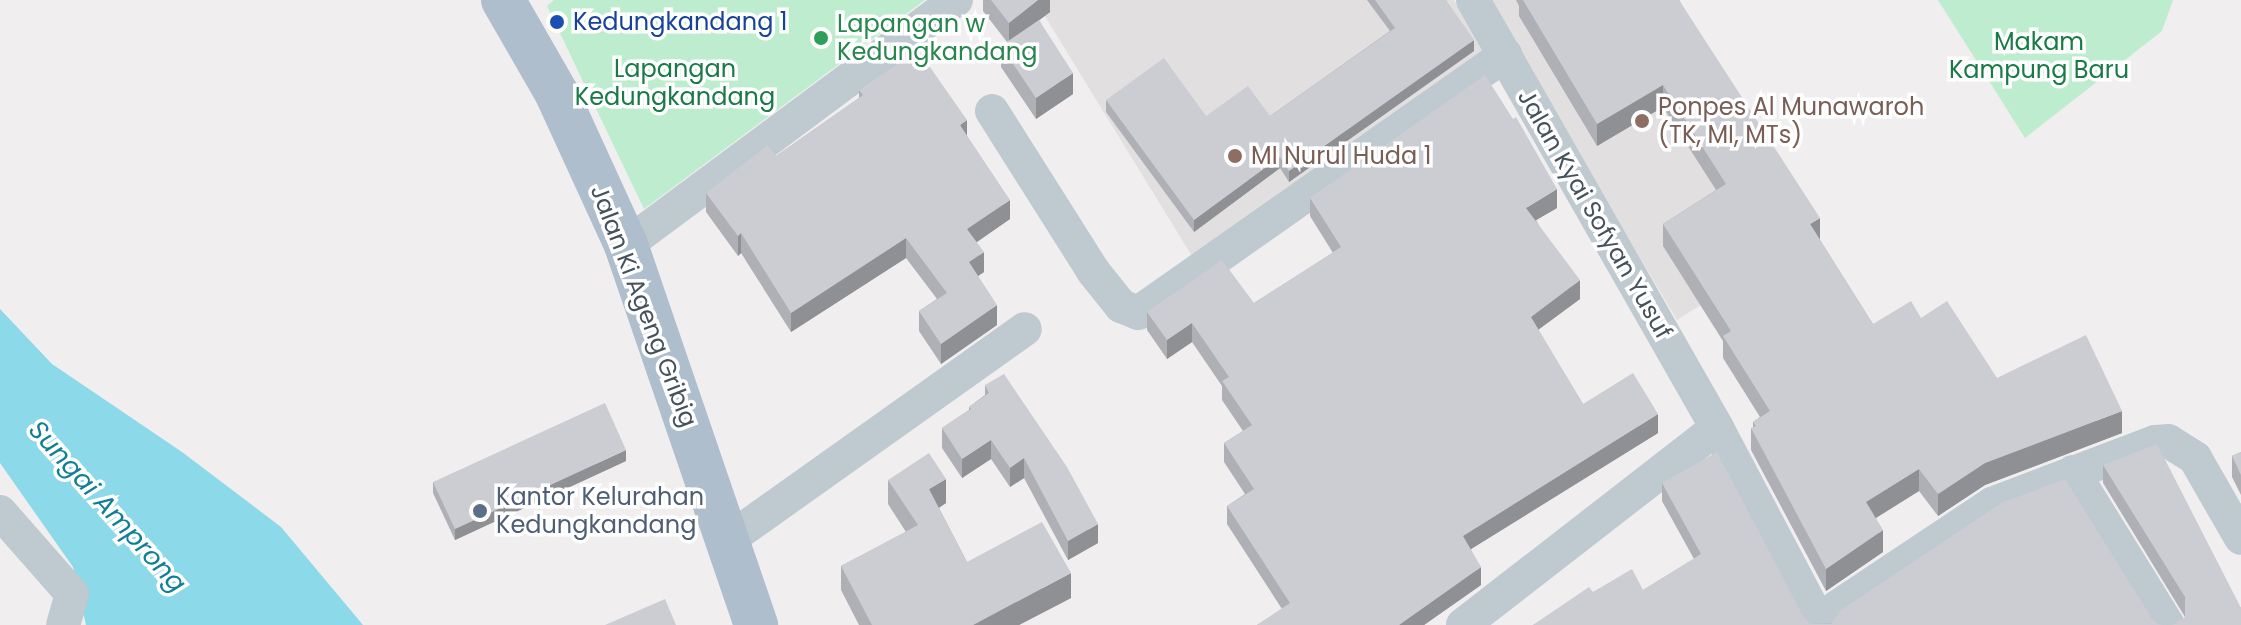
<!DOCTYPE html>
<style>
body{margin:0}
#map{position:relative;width:2241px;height:625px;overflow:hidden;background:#f0eeee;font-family:Poppins,sans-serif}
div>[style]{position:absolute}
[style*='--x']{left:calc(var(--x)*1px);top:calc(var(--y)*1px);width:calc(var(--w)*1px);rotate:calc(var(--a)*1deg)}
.education>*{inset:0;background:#e1dfe0}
.green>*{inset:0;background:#bdedce}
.water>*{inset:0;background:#8bd9e9}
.minor>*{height:34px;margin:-17px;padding:0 17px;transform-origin:17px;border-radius:17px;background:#bec9d0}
.primary>*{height:44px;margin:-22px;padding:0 22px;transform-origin:22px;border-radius:22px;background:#aebecc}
.wall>*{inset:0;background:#afb0b5}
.shaded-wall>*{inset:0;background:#8e9094}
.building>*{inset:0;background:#cbcdd3}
.dots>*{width:22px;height:22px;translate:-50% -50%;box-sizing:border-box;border:4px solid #fff;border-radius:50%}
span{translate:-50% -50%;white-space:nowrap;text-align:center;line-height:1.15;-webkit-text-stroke:7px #fff;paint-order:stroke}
.transit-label{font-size:24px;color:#164399}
.left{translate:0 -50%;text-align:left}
.leisure-label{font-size:24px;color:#27864d}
.park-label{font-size:24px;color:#197a46}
.education-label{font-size:24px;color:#785e54}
.street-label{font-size:24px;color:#46525b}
.service-label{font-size:24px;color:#4e5e75}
.water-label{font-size:26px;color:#107f96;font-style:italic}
</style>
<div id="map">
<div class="education">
<div style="clip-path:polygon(1035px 0,1454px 0,1484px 51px,1195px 261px)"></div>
<div style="clip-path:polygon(1486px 0,1652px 0,1800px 242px,1677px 320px)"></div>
</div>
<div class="green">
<div style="clip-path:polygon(554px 0,925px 0,644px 209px,547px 6px)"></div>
<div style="clip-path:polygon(1938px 0,2173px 0,2162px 31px,2025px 138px)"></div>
</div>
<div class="water">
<div style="clip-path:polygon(0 309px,52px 364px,182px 452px,281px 527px,363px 625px,86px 625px,73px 567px,0 463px)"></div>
</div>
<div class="minor">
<div style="--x:1473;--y:0;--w:493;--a:60.3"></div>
<div style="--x:1717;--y:428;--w:223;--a:62.2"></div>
<div style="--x:992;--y:111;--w:189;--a:57.7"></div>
<div style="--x:1093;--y:271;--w:45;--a:51.3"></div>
<div style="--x:1121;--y:306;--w:18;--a:22"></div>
<div style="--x:1138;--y:313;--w:449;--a:-35.1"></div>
<div style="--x:626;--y:245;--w:411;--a:-36.6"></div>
<div style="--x:2073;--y:472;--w:180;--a:58.2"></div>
<div style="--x:0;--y:512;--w:109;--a:48.7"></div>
<div style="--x:72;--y:594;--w:32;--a:106"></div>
<div style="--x:728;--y:540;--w:364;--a:-35.4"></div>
<div style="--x:1818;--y:620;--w:209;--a:-33.7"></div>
<div style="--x:1992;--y:504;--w:174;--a:-20.8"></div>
<div style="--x:2155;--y:442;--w:13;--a:-4"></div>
<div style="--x:2168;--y:441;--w:32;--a:32"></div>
<div style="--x:2195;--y:458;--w:92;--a:60.1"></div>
<div style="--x:1463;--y:625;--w:321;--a:-37.8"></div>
</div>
<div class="primary">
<div style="--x:503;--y:0;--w:108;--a:60.1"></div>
<div style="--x:557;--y:94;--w:166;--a:65.4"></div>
<div style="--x:626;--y:245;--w:402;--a:71.1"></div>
</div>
<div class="wall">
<div style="clip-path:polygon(983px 0,1050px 0,1050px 12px,1034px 24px,1073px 94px,1036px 119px,1001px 67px,1001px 46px,1007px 42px,983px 11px)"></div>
<div style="clip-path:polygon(1367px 0,1446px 0,1474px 51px,1289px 182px,1280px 168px,1194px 232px,1106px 112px,1106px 100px,1206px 116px,1270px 116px,1390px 31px)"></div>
<div style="clip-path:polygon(1516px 0,1679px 0,1820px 240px,1873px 324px,1921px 318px,1997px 378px,2122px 433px,1985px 485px,1938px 516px,1919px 491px,1876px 518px,1883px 552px,1826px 591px,1751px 450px,1751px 428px,1753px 428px,1753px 422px,1760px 417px,1723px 358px,1723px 341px,1663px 246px,1663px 224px,1716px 190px,1663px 107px,1597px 146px,1519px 16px,1519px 6px)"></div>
<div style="clip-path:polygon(859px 90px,967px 136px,1010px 219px,976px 242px,984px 272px,978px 276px,997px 325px,941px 364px,919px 331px,919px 311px,937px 299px,906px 258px,791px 332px,741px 253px,738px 256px,706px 212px,706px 193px,776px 156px,859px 98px)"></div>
<div style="clip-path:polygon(1310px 198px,1557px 208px,1536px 220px,1580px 299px,1538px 330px,1583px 404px,1658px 433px,1471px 549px,1481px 585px,1424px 625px,1257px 625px,1282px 609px,1227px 524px,1227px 506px,1245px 494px,1224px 462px,1224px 443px,1243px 431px,1222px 400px,1222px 386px,1192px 342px,1167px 359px,1147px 330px,1147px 312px,1254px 303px,1333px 253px,1310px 216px)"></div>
<div style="clip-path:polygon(985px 385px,1098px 543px,1068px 560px,1024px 478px,1010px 487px,991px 459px,962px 478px,942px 448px,942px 428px,969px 410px,969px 407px,985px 395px)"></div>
<div style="clip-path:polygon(2241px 452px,2241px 495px,2232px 477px,2232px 456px)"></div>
<div style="clip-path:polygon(626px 461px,455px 540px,433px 493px,433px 482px)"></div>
<div style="clip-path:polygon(2103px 465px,2241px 608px,2185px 617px,2103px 483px)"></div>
<div style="clip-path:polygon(888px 480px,946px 503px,939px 508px,967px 562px,1071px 598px,1019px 625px,859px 625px,841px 590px,841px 566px,906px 532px,888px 504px)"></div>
<div style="clip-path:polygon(1662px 483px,1801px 612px,1811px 624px,2151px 617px,2159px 624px,1533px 625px,1593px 592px,1643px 590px,1694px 559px,1662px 501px)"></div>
</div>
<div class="shaded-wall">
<div style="clip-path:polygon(1038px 0,1050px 0,1050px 12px,1009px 43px,1009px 23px)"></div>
<div style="clip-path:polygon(1474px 40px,1474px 51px,1289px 182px,1289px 171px)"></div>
<div style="clip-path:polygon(1073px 73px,1073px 94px,1036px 119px,1036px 98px)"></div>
<div style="clip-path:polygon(1663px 85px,1663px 107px,1597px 146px,1597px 124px)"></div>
<div style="clip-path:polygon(967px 120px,967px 140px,960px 125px)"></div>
<div style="clip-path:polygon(1280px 157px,1280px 168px,1194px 232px,1194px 220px)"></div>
<div style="clip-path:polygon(1557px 189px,1557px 208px,1526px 226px,1526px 208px)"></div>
<div style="clip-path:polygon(1010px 200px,1010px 219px,967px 249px,967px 229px)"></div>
<div style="clip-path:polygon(1820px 218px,1820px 240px,1810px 224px)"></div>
<div style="clip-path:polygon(741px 233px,741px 253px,738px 256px,738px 236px)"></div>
<div style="clip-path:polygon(906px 238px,906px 258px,791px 332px,791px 313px)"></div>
<div style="clip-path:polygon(984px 252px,984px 272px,969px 282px,969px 262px)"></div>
<div style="clip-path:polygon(1580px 280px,1580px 299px,1531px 335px,1531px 317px)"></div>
<div style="clip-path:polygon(997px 305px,997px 325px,941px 364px,941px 344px)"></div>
<div style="clip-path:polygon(1192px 323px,1192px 342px,1167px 359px,1167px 340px)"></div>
<div style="clip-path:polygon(2122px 411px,2122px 433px,1985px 485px,1938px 516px,1938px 494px,1985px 463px)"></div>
<div style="clip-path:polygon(1658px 414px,1658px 433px,1463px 554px,1463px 536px)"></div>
<div style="clip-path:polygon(991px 440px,991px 459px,962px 478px,962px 459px)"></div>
<div style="clip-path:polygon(626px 450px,626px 461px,455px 540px,455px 529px)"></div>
<div style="clip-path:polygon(1024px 458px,1024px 478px,1010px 487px,1010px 468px)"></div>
<div style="clip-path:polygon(1919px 469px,1919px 491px,1866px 524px,1866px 502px)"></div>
<div style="clip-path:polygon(946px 479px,946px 503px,929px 514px,929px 489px)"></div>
<div style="clip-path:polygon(1098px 524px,1098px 543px,1068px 560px,1068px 541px)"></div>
<div style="clip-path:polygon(1883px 530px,1883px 552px,1826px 591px,1826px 569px)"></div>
<div style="clip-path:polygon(1481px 567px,1481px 585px,1424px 625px,1399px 625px)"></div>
<div style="clip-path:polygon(1071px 573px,1071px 598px,1019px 625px,973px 625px)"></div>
</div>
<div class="building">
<div style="clip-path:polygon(991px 0,1038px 0,1009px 23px)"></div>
<div style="clip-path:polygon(1375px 0,1446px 0,1474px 40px,1289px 171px,1280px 157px,1194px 220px,1106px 100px,1164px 58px,1206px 116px,1248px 86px,1270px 116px,1395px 28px)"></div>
<div style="clip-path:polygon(1523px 0,1679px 0,1820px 218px,1810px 224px,1873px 324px,1911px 301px,1921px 318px,1947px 301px,1997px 378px,2086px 335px,2122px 411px,1985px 463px,1938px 494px,1919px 469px,1866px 502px,1883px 530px,1826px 569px,1751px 428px,1756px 426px,1753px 422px,1770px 411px,1723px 336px,1731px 331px,1663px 224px,1726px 184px,1663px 85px,1597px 124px)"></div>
<div style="clip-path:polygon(1039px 20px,1073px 73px,1036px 98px,1001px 46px)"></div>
<div style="clip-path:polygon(918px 50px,967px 120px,960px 125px,1010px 200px,967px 229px,984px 252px,969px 262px,997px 305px,941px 344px,919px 311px,947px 293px,906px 238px,791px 313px,741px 233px,738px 236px,706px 193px,768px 145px,776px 156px,863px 95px,859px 90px)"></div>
<div style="clip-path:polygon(1485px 75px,1513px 119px,1516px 117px,1557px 189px,1526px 208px,1580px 280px,1531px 317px,1583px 404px,1633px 373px,1658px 414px,1463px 536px,1481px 567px,1399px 625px,1257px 625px,1290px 603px,1227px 506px,1254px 489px,1224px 443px,1252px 425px,1222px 381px,1229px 377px,1192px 323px,1167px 340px,1147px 312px,1222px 260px,1254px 303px,1341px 247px,1310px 198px)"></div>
<div style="clip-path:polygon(1004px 374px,1067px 467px,1098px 524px,1068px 541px,1024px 458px,1010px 468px,991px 440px,962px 459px,942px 428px,971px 409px,969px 407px,989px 393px,985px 385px)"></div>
<div style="clip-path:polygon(605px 403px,626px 450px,455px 529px,433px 482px)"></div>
<div style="clip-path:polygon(2157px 444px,2241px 608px,2241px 625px,2172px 625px,2185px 617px,2185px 597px,2103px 465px)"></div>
<div style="clip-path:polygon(1717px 452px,1801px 612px,1811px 624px,1831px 624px,1840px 611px,2001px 503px,2065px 479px,2151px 617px,2159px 624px,2162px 625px,1533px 625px,1589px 587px,1593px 592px,1632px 569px,1643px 590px,1701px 554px,1662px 483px)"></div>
<div style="clip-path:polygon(2241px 452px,2241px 475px,2232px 456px)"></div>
<div style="clip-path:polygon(929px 453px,946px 479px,929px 489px,967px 562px,1042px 522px,1071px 573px,973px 625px,872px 625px,841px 566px,918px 525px,888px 480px)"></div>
<div style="clip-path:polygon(665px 599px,676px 625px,605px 625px)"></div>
</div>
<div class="dots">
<div style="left:557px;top:22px;background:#1a4fb4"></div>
<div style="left:821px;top:38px;background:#2e9e5b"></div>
<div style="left:1642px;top:121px;background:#8d6e63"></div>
<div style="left:1235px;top:156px;background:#8d6e63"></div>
<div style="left:480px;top:511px;background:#5c6f8a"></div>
</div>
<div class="transit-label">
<span class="left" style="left:573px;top:22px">Kedungkandang 1</span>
</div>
<div class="leisure-label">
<span class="left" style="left:837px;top:38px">Lapangan w<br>Kedungkandang</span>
</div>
<div class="park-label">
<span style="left:2039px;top:56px">Makam<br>Kampung Baru</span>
<span style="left:675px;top:83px">Lapangan<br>Kedungkandang</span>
</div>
<div class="education-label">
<span class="left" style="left:1658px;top:121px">Ponpes Al Munawaroh<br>(TK, MI, MTs)</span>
<span class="left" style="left:1251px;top:156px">MI Nurul Huda 1</span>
</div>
<div class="street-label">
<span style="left:1595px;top:214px;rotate:60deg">Jalan Kyai Sofyan Yusuf</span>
<span style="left:644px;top:306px;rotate:69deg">Jalan Ki Ageng Gribig</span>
</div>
<div class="service-label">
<span class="left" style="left:496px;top:511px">Kantor Kelurahan<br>Kedungkandang</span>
</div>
<div class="water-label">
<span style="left:107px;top:507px;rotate:48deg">Sungai Amprong</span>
</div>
</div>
